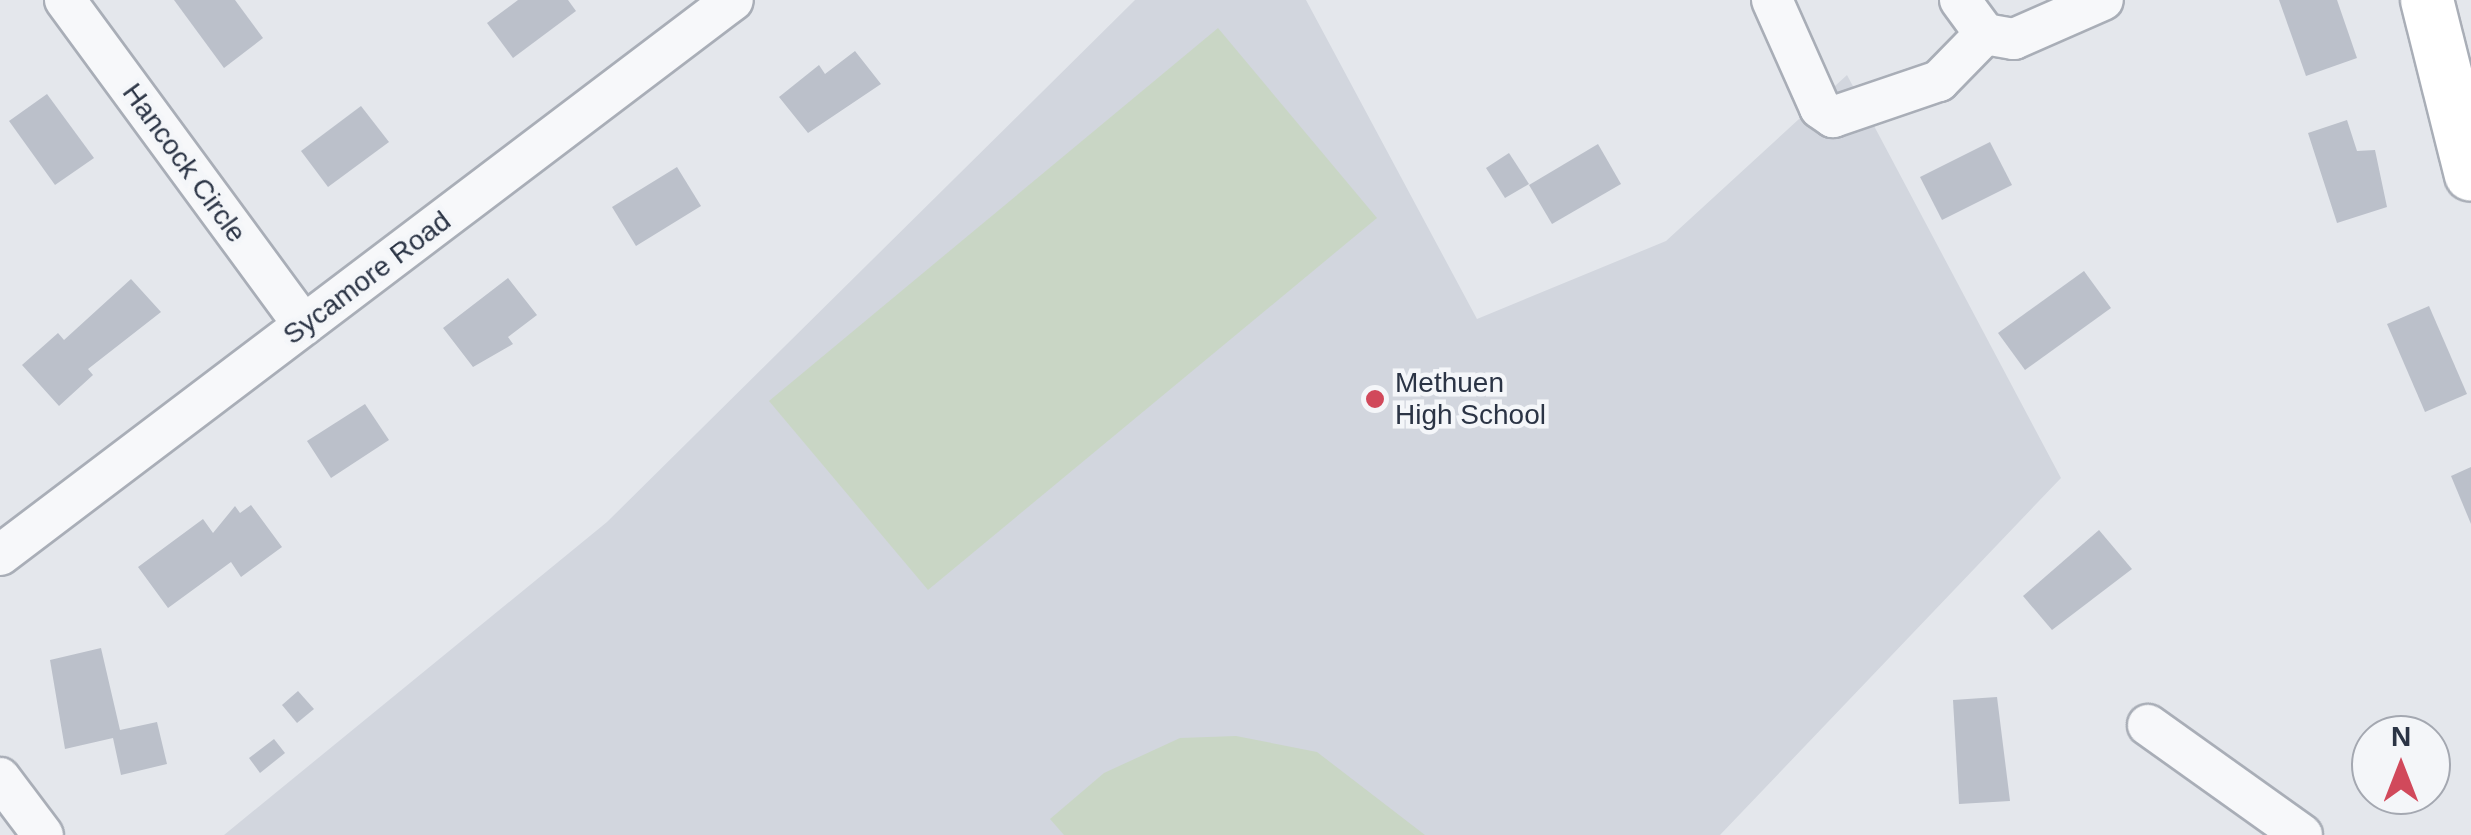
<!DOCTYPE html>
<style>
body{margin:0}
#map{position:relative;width:2471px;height:835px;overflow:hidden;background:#e4e7ec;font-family:Helvetica,sans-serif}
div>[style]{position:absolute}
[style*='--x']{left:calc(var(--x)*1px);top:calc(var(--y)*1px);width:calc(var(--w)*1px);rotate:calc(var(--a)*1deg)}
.built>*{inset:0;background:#d2d6de}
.green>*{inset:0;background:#c9d6c5}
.building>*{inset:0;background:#bbc0ca}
.roads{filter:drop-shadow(2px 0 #a9aeb7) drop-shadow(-2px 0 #a9aeb7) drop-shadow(0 2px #a9aeb7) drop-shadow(0 -2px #a9aeb7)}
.minor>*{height:40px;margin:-20px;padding:0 20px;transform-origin:20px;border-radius:20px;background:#f7f8fa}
.major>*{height:52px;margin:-26px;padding:0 26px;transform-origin:26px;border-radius:26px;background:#fff}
.dots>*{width:28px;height:28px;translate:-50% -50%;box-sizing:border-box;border:5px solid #f4f6f9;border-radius:50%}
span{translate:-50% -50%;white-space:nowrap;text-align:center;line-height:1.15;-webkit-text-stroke:9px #f4f6f9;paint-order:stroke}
.street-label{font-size:28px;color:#2b3445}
.poi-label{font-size:28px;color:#2b3445}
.left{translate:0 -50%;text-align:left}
.north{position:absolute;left:2351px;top:715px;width:100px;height:100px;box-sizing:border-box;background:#f4f6f9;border:2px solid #a4a8b1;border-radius:50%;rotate:0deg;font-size:28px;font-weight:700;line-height:40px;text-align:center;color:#2b3445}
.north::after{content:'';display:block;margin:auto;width:35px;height:45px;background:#d1495b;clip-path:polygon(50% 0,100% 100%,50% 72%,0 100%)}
</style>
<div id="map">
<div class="built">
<div style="clip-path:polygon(1135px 0,1306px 0,1477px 319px,1666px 241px,1847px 75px,2061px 478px,1720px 835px,224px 835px,607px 522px)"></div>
</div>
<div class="green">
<div style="clip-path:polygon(1218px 28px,1377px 218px,928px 590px,769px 401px)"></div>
<div style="clip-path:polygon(1236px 736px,1317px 752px,1425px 835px,1064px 835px,1050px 819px,1104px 773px,1180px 738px)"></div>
</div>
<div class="building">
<div style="clip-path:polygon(174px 0,235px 0,263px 38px,224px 68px)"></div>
<div style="clip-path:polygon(518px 0,568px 0,576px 11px,513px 58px,487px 23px)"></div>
<div style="clip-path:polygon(2279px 0,2337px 0,2357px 58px,2306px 76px)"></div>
<div style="clip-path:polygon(855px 51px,881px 84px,808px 133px,779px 97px,819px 65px,825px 74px)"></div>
<div style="clip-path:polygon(47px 94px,94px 158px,55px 185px,9px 121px)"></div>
<div style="clip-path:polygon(361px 106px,389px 142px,328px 187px,301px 151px)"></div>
<div style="clip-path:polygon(2347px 120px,2357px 151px,2375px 150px,2387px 207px,2337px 223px,2308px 133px)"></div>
<div style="clip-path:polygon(1990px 142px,2012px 185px,1942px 220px,1920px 177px)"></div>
<div style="clip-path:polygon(1598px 144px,1621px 184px,1552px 224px,1529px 185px)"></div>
<div style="clip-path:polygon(1509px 153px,1529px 184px,1505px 198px,1486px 168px)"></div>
<div style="clip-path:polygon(677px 167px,701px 206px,636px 246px,612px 207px)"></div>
<div style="clip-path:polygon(2084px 271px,2111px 308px,2025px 370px,1998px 333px)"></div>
<div style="clip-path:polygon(508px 278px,537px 315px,508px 337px,513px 344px,473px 367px,443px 328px)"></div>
<div style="clip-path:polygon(131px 279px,161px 312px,88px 369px,93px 375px,59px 406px,22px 365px,58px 333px,64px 340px)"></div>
<div style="clip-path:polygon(2429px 306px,2467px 394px,2425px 412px,2387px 324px)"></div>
<div style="clip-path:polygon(365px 404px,389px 440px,331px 478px,307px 441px)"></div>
<div style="clip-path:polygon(2471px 467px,2471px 524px,2451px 476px)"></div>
<div style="clip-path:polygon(251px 505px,282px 547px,241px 577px,231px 562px,168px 608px,138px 567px,203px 519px,213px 533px,235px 506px,240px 513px)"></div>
<div style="clip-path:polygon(2099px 530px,2132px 569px,2052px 630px,2023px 596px)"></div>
<div style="clip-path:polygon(101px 648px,120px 730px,157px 722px,167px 764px,121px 775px,113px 738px,65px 749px,50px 660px)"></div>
<div style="clip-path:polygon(298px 691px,314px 709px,297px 723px,282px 705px)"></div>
<div style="clip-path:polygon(1997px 697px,2010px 801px,1959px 804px,1953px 700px)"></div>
<div style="clip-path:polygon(274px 739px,285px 753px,260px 773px,249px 758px)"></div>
</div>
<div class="roads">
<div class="minor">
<div style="--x:65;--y:0;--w:403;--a:53.7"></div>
<div style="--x:1772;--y:0;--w:118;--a:66"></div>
<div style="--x:1820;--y:108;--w:16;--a:35"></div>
<div style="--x:1833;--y:117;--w:112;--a:-18.8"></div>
<div style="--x:1939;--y:81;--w:66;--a:-45.6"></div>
<div style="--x:1960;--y:0;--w:42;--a:53.7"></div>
<div style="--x:1985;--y:34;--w:29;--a:10"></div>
<div style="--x:2014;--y:39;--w:97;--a:-23.7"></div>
<div style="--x:0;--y:555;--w:919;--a:-37.13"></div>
<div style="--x:2148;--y:725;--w:189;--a:35.5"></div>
<div style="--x:0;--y:778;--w:71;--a:53"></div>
</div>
<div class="major">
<div style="--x:2427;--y:0;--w:180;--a:75.9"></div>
</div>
</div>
<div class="dots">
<div style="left:1375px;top:399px;background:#d1495b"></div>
</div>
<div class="street-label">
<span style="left:184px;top:163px;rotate:54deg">Hancock Circle</span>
<span style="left:367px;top:278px;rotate:-37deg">Sycamore Road</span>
</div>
<div class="poi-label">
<span class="left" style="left:1395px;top:399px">Methuen<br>High School</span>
</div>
<div class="north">N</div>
</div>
